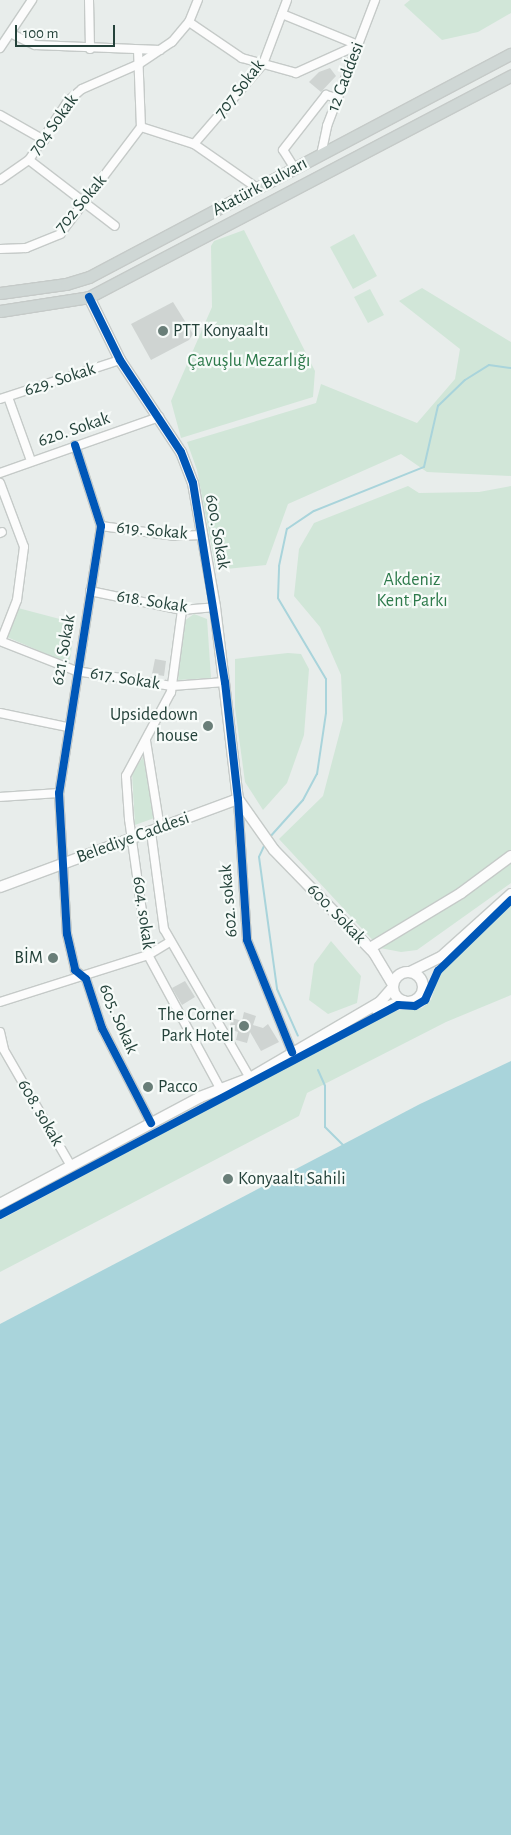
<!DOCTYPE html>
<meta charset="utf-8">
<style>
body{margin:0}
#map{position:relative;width:511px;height:1835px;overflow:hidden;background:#e8edeb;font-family:"Alegreya Sans",sans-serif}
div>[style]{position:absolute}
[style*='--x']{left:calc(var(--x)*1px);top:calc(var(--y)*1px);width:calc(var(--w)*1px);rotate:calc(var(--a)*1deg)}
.green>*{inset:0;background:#d1e6d8}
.water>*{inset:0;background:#a9d4db}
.stream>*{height:2px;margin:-1px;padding:0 1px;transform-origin:1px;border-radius:1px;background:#a9d4db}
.building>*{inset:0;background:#cfd4d2}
.roads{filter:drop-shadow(1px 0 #c5cac8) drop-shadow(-1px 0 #c5cac8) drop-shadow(0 1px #c5cac8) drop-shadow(0 -1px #c5cac8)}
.street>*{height:8px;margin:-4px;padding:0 4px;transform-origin:4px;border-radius:4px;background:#fcfcfc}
.secondary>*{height:10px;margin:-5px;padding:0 5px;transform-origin:5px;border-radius:5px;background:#fcfcfc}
.secondary>.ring{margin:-5px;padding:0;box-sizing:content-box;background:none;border:10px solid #fcfcfc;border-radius:50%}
.primary>*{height:11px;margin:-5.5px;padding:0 5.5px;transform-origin:5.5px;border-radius:5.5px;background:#cfd7d5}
.cycleway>*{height:8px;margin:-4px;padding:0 4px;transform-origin:4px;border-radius:4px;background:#0057b8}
.dots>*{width:14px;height:14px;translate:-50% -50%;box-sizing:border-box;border:2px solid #f7fbf9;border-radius:50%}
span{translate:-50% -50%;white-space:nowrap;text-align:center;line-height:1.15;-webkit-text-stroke:4.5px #f7fbf9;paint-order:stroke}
.street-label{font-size:18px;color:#24423a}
.poi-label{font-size:18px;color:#24423a}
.left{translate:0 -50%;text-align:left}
.right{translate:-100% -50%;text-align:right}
.park-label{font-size:18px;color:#2d7a4b}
.scale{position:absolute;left:15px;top:25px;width:100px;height:22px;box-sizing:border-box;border:2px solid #24423a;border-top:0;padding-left:6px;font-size:15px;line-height:18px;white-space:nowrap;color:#24423a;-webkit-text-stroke:4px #f7fbf9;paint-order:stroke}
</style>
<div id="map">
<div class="green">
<div style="clip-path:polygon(410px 0,511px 0,511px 13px,478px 32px,442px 40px,404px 5px)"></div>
<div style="clip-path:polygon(244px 230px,315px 371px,313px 397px,181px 438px,171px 401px,212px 307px,211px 246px,214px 241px)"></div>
<div style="clip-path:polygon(354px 234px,377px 276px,353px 289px,330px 247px)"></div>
<div style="clip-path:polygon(422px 288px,511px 342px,511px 476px,427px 472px,401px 454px,288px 504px,266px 565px,216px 570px,197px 470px,187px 442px,316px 403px,321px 384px,417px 423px,455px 379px,460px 349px,399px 301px)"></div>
<div style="clip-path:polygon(370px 289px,384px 315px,368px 323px,354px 297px)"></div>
<div style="clip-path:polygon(408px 486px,419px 493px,479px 492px,511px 486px,511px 883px,417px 950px,401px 952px,380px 948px,279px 839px,323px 796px,343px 720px,341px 675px,320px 627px,294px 596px,299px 549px,314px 523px)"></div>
<div style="clip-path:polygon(18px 608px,75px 623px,70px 660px,58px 659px,7px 637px)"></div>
<div style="clip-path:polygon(194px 614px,207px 619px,211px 678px,178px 680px,184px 621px)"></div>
<div style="clip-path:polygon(288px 653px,301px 654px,309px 669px,304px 735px,287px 783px,263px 810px,245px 782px,235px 708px,235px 659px)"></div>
<div style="clip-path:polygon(143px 757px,157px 817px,135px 825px,132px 773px)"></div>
<div style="clip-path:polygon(511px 903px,511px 995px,446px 1022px,307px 1093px,299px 1116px,0 1272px,0 1220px,392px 1011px,422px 1008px,431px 1000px,439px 974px)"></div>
<div style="clip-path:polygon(331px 941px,361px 976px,357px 1003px,328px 1014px,309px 1000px,314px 964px)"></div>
</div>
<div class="water">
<div style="clip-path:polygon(511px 1061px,511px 1835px,0 1835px,0 1324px,420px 1104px)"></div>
</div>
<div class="stream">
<div style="--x:269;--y:838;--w:51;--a:-48.2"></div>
<div style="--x:303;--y:800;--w:30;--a:-62"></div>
<div style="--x:317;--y:774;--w:62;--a:-81.6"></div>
<div style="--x:326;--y:713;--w:34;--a:-90"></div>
<div style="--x:326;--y:679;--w:94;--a:-120.7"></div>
<div style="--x:278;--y:598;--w:32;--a:-88"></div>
<div style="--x:279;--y:566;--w:38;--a:-78"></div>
<div style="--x:287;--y:529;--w:32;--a:-34"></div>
<div style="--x:314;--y:511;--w:118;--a:-21.8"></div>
<div style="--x:424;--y:467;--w:63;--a:-77.1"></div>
<div style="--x:438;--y:406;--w:37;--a:-44"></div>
<div style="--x:465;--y:380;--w:28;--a:-32"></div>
<div style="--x:489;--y:365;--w:22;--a:8"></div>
<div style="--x:265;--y:844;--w:14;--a:115"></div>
<div style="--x:259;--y:857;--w:133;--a:82.2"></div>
<div style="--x:277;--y:989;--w:51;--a:65.9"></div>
<div style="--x:318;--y:1070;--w:17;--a:66"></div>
<div style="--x:325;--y:1086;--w:41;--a:90"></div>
<div style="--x:325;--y:1127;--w:28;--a:45"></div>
</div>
<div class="building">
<div style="clip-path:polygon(330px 68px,336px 76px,321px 92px,309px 82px,319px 72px)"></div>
<div style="clip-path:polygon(173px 302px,193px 334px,189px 340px,151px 360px,131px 324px)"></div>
<div style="clip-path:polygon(155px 659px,166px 661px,164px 676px,152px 674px)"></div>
<div style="clip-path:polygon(185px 981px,195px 997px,182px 1005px,172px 988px)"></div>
<div style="clip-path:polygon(244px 1012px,256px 1016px,253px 1025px,263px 1028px,268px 1024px,279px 1042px,261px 1051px,250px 1032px,247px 1043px,236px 1040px,238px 1032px,229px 1029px,232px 1018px,242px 1021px)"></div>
</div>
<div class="roads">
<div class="street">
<div style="--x:89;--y:0;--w:49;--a:88.8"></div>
<div style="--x:282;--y:14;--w:82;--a:22.2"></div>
<div style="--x:189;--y:22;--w:64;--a:34.2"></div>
<div style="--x:242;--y:58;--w:56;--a:15.5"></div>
<div style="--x:296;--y:73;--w:68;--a:-24.3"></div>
<div style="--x:12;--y:34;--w:25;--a:26"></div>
<div style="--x:35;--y:45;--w:125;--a:2.3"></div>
<div style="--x:0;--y:48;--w:58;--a:-56.3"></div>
<div style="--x:138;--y:50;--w:77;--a:87.8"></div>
<div style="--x:0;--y:115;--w:51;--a:29.6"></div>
<div style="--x:141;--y:127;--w:56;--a:17.8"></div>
<div style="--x:194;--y:144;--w:77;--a:34.9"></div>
<div style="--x:194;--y:144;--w:106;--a:-49.2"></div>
<div style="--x:263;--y:64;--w:68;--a:-69.4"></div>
<div style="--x:321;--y:155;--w:30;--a:-78"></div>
<div style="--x:327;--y:126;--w:135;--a:-69.1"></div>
<div style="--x:29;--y:160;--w:108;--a:37.5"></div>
<div style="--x:295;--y:169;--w:22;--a:-122"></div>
<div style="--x:283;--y:150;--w:70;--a:-52"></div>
<div style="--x:326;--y:95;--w:11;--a:15"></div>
<div style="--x:0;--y:180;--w:35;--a:-35"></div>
<div style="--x:29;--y:160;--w:71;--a:-56.5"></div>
<div style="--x:68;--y:101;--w:18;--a:-41"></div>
<div style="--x:82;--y:89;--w:62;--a:-23.7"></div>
<div style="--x:139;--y:64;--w:40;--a:-34"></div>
<div style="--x:172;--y:42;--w:26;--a:-50"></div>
<div style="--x:189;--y:22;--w:24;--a:-68"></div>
<div style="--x:0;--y:249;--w:26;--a:-2"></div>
<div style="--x:26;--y:248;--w:37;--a:-22"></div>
<div style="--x:60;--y:234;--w:134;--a:-52.9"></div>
<div style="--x:8;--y:397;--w:68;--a:70.2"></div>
<div style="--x:0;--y:399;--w:126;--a:-18"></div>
<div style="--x:75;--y:445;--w:85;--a:72.2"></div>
<div style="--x:101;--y:526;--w:270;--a:98.9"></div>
<div style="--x:59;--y:793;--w:141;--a:86.8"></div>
<div style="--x:67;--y:934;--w:37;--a:77"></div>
<div style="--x:75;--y:970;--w:14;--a:39"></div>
<div style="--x:86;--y:979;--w:52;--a:71.9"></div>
<div style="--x:102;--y:1028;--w:107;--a:62.7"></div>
<div style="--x:0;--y:473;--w:169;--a:-19.4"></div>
<div style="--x:0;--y:483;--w:68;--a:69.4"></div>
<div style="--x:24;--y:547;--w:53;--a:97.5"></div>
<div style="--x:17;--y:600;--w:44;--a:111.3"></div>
<div style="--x:101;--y:526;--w:75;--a:7.7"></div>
<div style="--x:175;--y:536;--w:28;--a:-2"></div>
<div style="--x:0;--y:533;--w:2;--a:-27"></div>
<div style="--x:90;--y:591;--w:94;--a:11.7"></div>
<div style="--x:182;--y:610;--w:33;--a:-5"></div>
<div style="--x:182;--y:610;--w:83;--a:97.6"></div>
<div style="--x:171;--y:692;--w:95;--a:118.2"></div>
<div style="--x:126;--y:776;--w:43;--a:86"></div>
<div style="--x:129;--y:819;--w:137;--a:82"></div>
<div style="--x:148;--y:955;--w:153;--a:61.6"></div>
<div style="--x:0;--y:641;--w:82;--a:21.5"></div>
<div style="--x:76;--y:671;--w:97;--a:8.9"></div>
<div style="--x:172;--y:686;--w:53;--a:-4.3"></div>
<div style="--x:0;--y:713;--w:68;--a:11.8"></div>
<div style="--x:146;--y:741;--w:88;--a:80.9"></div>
<div style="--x:0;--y:797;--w:59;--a:-3.9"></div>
<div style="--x:238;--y:800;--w:140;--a:86.3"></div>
<div style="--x:247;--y:940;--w:121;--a:68.1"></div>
<div style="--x:151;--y:832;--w:98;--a:82.4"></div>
<div style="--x:164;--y:929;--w:172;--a:60"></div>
<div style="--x:0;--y:1002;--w:155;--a:-17.6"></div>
<div style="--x:148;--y:955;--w:26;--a:-31"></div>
<div style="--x:0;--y:1032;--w:18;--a:77"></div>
<div style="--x:4;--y:1050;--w:134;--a:60"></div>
</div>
<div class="secondary">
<div style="--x:89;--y:297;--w:70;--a:63.8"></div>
<div style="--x:120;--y:360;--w:110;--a:56.5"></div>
<div style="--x:181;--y:452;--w:33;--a:69"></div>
<div style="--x:193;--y:483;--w:126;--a:79.9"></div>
<div style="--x:215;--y:607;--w:193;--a:83.2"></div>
<div style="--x:238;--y:799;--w:62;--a:54.8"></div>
<div style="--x:274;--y:850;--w:144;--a:45.8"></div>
<div style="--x:374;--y:953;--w:37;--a:59"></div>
<div style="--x:0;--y:887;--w:254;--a:-20.3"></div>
<div style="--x:370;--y:948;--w:106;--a:-31.1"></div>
<div style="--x:461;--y:893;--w:62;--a:-36.5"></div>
<div style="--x:410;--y:972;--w:34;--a:-26"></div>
<div style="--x:441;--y:957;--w:94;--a:-42"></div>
<div class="ring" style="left:393px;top:972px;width:20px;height:20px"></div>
<div style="--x:377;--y:1010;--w:28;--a:-19"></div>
<div style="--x:0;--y:1204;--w:227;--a:-28.1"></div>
<div style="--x:200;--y:1097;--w:53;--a:-20.8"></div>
<div style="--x:250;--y:1078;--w:151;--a:-30.3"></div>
<div style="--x:380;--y:1002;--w:20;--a:-49"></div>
</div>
<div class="primary">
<div style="--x:0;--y:293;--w:67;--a:-7.8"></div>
<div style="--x:66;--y:284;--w:24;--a:-17"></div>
<div style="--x:89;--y:277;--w:477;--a:-27.9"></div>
<div style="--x:0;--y:311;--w:90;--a:-8.9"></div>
<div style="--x:89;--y:297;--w:477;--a:-27.7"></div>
</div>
</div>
<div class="cycleway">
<div style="--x:89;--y:297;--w:70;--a:63.8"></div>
<div style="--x:120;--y:360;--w:110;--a:56.5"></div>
<div style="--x:181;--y:452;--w:33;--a:69"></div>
<div style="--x:193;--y:483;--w:202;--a:80.9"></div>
<div style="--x:225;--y:682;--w:118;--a:83.7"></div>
<div style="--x:238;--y:799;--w:141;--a:86.3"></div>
<div style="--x:247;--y:940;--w:121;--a:68.1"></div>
<div style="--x:75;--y:445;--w:85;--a:72.2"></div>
<div style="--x:101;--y:526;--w:270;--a:98.9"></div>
<div style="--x:59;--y:793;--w:141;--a:86.8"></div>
<div style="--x:67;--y:934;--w:37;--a:77"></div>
<div style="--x:75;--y:970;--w:14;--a:39"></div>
<div style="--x:86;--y:979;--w:52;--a:71.9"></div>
<div style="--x:102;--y:1028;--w:107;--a:62.7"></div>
<div style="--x:0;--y:1215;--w:450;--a:-27.8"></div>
<div style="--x:398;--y:1005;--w:17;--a:3"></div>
<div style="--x:415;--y:1006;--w:12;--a:-31"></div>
<div style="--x:425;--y:1000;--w:32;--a:-66"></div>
<div style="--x:438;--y:971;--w:102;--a:-44.2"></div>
</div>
<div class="dots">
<div style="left:163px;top:331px;background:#697e78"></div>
<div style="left:208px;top:726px;background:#697e78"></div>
<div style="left:53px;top:958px;background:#697e78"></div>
<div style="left:244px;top:1026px;background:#697e78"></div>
<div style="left:148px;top:1087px;background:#697e78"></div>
<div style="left:228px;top:1179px;background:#697e78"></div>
</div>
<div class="street-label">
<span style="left:346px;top:77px;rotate:-69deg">12 Caddesi</span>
<span style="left:240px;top:89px;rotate:-52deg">707 Sokak</span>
<span style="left:54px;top:125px;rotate:-54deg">704 Sokak</span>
<span style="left:260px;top:187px;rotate:-28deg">Atatürk Bulvarı</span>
<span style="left:81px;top:204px;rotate:-50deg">702 Sokak</span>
<span style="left:60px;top:380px;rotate:-18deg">629. Sokak</span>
<span style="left:74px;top:430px;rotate:-19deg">620. Sokak</span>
<span style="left:152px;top:531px;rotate:5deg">619. Sokak</span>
<span style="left:217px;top:532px;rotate:80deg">600. Sokak</span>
<span style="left:152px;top:602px;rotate:9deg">618. Sokak</span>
<span style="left:64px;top:650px;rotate:-80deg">621. Sokak</span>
<span style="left:125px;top:679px;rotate:9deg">617. Sokak</span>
<span style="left:133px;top:838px;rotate:-20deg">Belediye Caddesi</span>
<span style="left:229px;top:901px;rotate:-95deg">602. sokak</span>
<span style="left:143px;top:913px;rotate:82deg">604. sokak</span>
<span style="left:336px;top:914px;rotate:46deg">600. Sokak</span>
<span style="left:118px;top:1019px;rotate:67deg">605. Sokak</span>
<span style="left:40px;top:1113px;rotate:60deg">608. sokak</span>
</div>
<div class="poi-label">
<span class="left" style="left:173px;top:331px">PTT Konyaaltı</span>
<span class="right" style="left:198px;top:726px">Upsidedown<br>house</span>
<span class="right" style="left:43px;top:958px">BİM</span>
<span class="right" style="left:234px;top:1026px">The Corner<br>Park Hotel</span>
<span class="left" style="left:158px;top:1087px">Pacco</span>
<span class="left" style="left:238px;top:1179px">Konyaaltı Sahili</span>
</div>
<div class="park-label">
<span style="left:249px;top:361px">Çavuşlu Mezarlığı</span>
<span style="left:412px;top:591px">Akdeniz<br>Kent Parkı</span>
</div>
<div class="scale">100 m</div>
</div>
